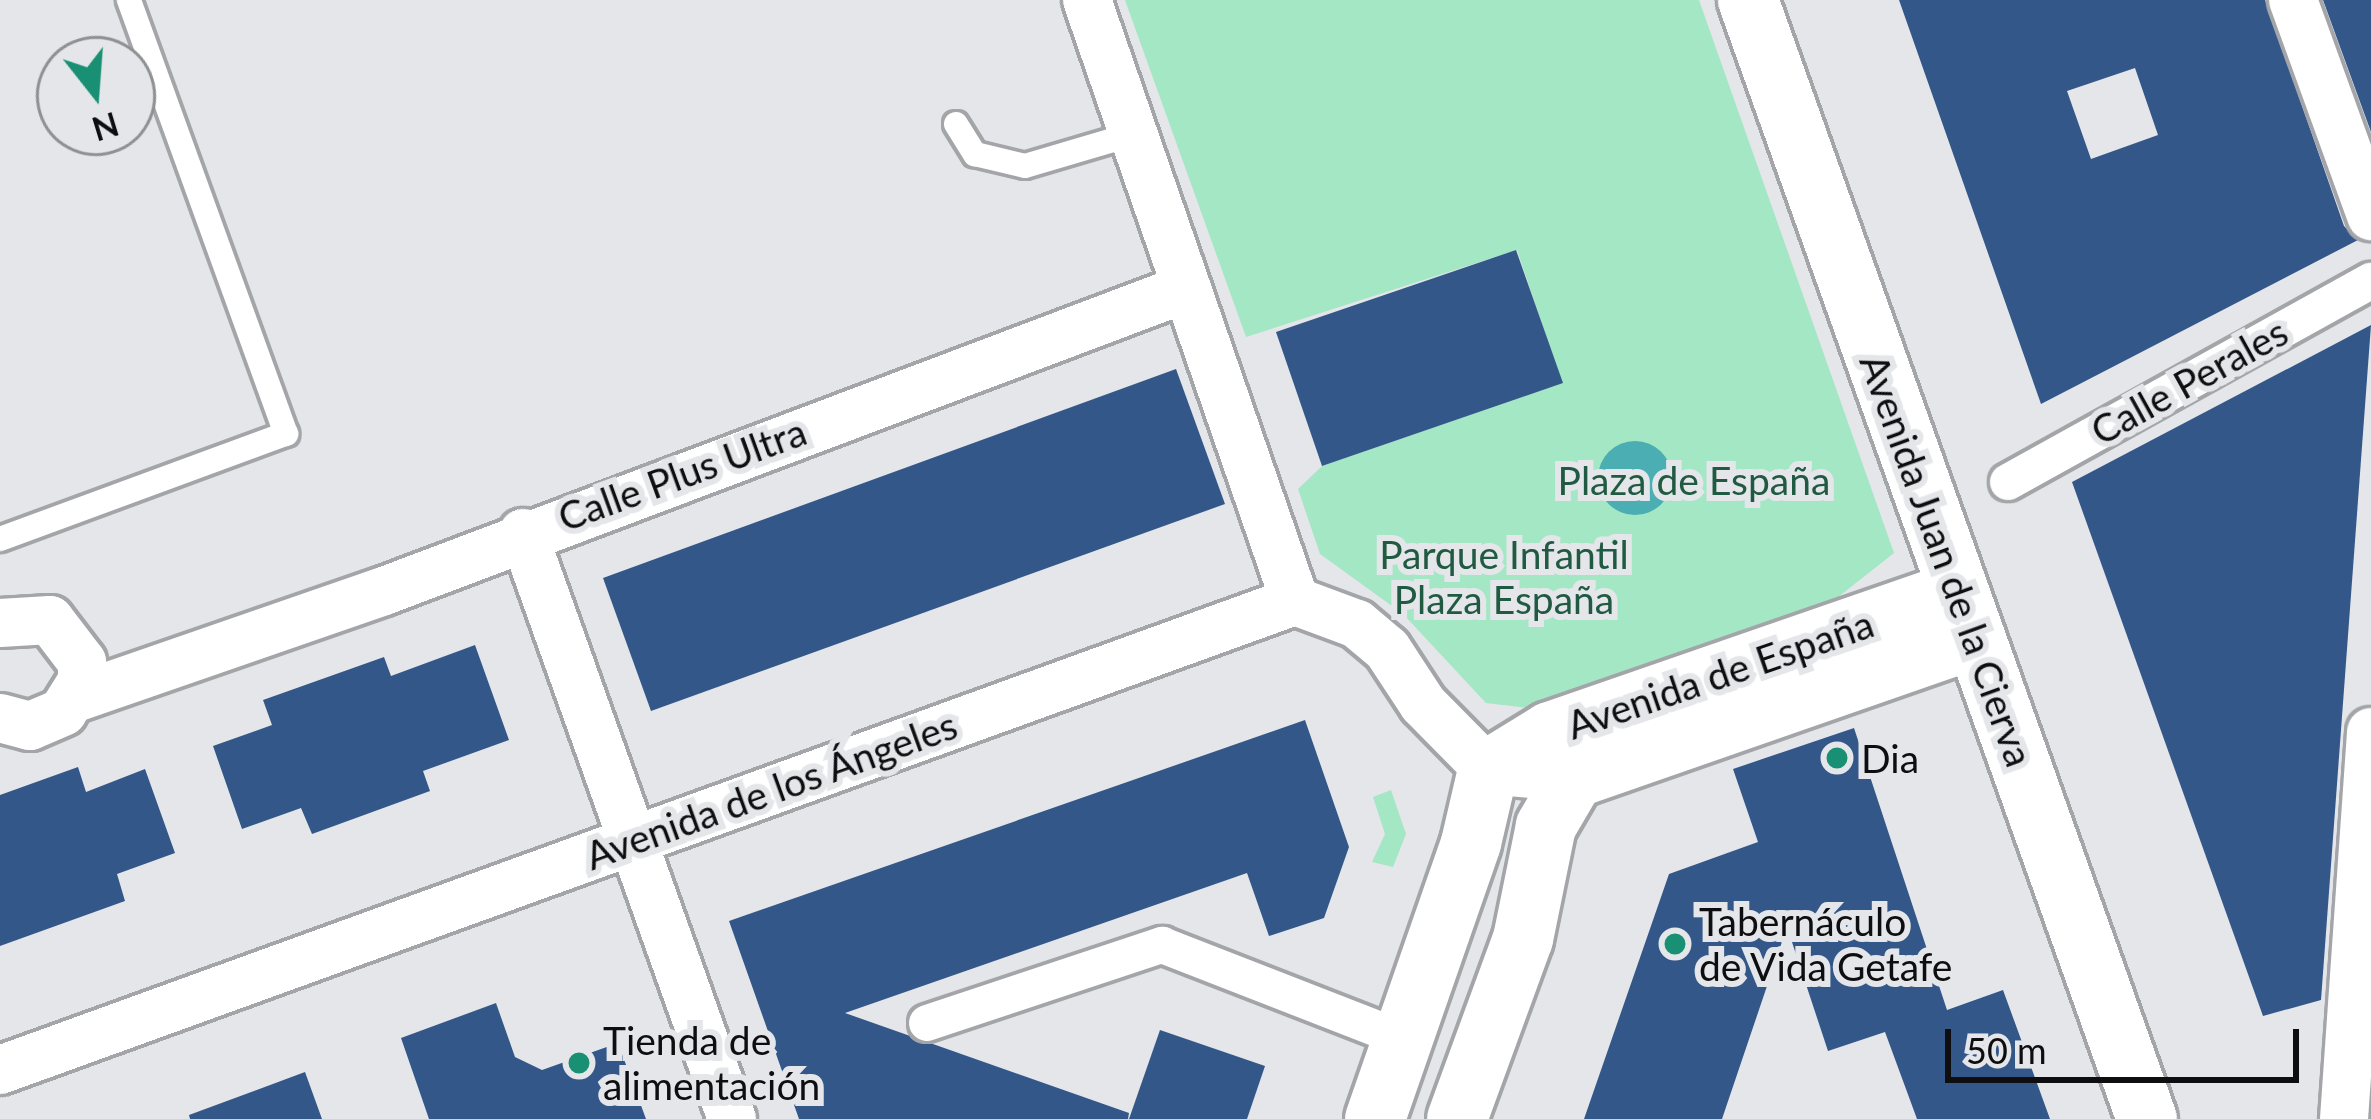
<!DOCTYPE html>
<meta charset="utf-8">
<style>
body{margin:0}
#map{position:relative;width:2371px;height:1119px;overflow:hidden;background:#e4e6e9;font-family:Lato,sans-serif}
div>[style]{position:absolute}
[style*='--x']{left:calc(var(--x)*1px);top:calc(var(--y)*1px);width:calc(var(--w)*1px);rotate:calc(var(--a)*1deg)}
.green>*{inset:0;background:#a3e7c5}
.water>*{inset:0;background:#4baeb3}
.round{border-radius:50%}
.building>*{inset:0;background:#345789}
.roads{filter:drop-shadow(3px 0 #a3a5a8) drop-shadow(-3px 0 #a3a5a8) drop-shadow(0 3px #a3a5a8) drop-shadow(0 -3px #a3a5a8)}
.service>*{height:24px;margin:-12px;padding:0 12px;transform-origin:12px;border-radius:12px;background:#fff}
.pedestrian>*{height:36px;margin:-18px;padding:0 18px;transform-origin:18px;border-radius:18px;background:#fff}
.minor>*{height:48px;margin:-24px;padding:0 24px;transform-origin:24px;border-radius:24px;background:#fff}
.tertiary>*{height:60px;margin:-30px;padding:0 30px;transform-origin:30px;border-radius:30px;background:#fff}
.dots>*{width:33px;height:33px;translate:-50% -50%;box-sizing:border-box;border:6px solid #e4e6e9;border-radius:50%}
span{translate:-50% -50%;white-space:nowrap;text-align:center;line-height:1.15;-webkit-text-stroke:12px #e4e6e9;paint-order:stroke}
.street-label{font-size:39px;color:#0e0e10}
.park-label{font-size:39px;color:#215a42}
.poi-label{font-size:39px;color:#0e0e10}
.left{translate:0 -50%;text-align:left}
.north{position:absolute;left:36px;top:36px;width:120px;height:120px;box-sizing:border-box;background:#e4e6e9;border:3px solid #8e9092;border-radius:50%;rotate:163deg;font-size:33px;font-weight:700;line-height:48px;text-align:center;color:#0e0e10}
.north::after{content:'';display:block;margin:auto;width:42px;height:54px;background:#199073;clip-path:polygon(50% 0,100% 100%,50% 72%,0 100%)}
.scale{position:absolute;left:1945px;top:1029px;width:354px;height:54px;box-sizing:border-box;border:6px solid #0e0e10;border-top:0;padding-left:15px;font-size:36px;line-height:42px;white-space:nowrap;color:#0e0e10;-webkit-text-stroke:9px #e4e6e9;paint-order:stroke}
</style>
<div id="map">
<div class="green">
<div style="clip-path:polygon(1125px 0,1699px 0,1894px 553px,1828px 605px,1552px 711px,1486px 703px,1403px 614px,1320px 554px,1298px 489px,1322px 466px,1562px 383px,1517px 250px,1246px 337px)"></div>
<div style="clip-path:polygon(1391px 790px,1406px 834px,1393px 867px,1372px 862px,1385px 834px,1373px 797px)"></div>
</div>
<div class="water">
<div class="round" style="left:1598px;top:441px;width:74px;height:74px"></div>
</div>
<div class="building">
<div style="clip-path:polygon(evenodd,1899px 0,2265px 0,2344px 226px,2358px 240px,2041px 404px,1899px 0,2135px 68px,2158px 135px,2091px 159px,2067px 91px,2135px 68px)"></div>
<div style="clip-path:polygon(2323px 0,2371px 0,2371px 132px)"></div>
<div style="clip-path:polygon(1516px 250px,1563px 383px,1322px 466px,1276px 332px)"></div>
<div style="clip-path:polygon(2371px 325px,2321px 1000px,2263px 1016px,2072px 482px)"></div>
<div style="clip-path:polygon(1176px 369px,1225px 504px,651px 711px,603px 578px)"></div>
<div style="clip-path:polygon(475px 645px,509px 740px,423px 771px,430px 791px,312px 834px,301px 808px,242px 829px,213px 746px,272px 725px,263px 700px,384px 657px,391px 676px)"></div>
<div style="clip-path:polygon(1305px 720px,1349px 847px,1324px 918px,1269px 936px,1247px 873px,845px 1013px,1129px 1113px,1128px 1119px,799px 1119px,729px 921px)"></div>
<div style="clip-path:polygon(1854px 728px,1947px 1010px,2003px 990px,2050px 1119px,1917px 1119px,1885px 1032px,1828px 1051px,1787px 927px,1722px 1119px,1584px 1119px,1669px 874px,1758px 842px,1733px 769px)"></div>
<div style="clip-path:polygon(78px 767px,86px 792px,145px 769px,175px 853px,117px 874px,125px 901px,0 946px,0 795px)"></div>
<div style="clip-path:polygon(496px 1003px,515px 1057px,542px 1070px,618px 1043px,646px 1119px,429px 1119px,401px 1038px)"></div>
<div style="clip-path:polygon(1160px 1030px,1265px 1066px,1247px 1119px,1129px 1119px)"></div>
<div style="clip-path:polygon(305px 1072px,322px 1119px,190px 1119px,189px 1115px)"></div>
</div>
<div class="roads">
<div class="service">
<div style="--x:956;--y:124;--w:36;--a:58"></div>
<div style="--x:975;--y:154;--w:51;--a:13.5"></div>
<div style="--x:1025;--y:166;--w:113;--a:-16.5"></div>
<div style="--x:0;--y:539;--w:305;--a:-20.2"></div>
<div style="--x:286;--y:434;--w:462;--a:-109.9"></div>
</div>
<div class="pedestrian">
<div style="--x:2008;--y:482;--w:415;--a:-29"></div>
<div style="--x:927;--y:1023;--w:248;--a:-18.4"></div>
<div style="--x:1162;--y:945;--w:259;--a:21.3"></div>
</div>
<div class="minor">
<div style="--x:1087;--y:0;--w:636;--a:70.91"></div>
<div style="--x:2293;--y:0;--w:230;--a:70.1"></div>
<div style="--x:523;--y:533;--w:622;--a:70.37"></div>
<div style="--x:0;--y:623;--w:50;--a:-3.4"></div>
<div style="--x:50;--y:620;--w:53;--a:52.7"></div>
<div style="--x:82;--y:662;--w:19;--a:90"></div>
<div style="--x:82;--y:681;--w:36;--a:122"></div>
<div style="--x:63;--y:712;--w:36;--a:157"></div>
<div style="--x:30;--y:726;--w:31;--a:-165"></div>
<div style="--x:75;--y:698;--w:327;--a:-19.1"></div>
<div style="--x:384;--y:591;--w:858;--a:-20.67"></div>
<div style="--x:0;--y:1070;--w:1377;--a:-19.91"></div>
<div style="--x:1295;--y:601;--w:66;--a:20.4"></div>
<div style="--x:1357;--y:624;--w:39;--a:40"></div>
<div style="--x:1387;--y:649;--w:66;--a:56.8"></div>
<div style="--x:1423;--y:704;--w:93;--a:45.4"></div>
<div style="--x:1488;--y:770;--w:86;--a:5.3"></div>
<div style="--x:2344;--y:1119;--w:388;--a:-86"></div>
</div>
<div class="tertiary">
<div style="--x:1748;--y:0;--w:1188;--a:70.38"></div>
<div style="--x:1375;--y:1119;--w:292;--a:-70.8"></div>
<div style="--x:1471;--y:843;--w:75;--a:-76.9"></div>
<div style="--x:1488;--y:770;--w:73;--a:-31.5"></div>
<div style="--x:1550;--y:732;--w:432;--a:-19.1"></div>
<div style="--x:1457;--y:1119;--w:192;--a:-69.9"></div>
<div style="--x:1523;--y:939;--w:115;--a:-78.5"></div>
<div style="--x:1546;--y:826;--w:56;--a:-59.7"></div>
<div style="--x:1574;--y:778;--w:425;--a:-19.2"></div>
</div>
</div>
<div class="dots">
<div style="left:1837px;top:758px;background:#199073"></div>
<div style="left:1675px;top:944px;background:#199073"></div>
<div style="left:579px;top:1063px;background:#199073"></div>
</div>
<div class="street-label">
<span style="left:2189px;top:381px;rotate:-29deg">Calle Perales</span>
<span style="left:682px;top:474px;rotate:-20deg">Calle Plus Ultra</span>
<span style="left:1947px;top:560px;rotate:70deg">Avenida Juan de la Cierva</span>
<span style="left:1720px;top:674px;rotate:-19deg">Avenida de España</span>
<span style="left:771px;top:790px;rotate:-20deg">Avenida de los Ángeles</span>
</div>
<div class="park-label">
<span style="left:1694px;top:480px">Plaza de España</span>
<span style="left:1504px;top:577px">Parque Infantil<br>Plaza España</span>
</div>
<div class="poi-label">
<span class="left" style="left:1861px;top:758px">Dia</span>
<span class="left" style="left:1699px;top:944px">Tabernáculo<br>de Vida Getafe</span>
<span class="left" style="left:603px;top:1063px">Tienda de<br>alimentación</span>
</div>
<div class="north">N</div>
<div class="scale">50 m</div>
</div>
